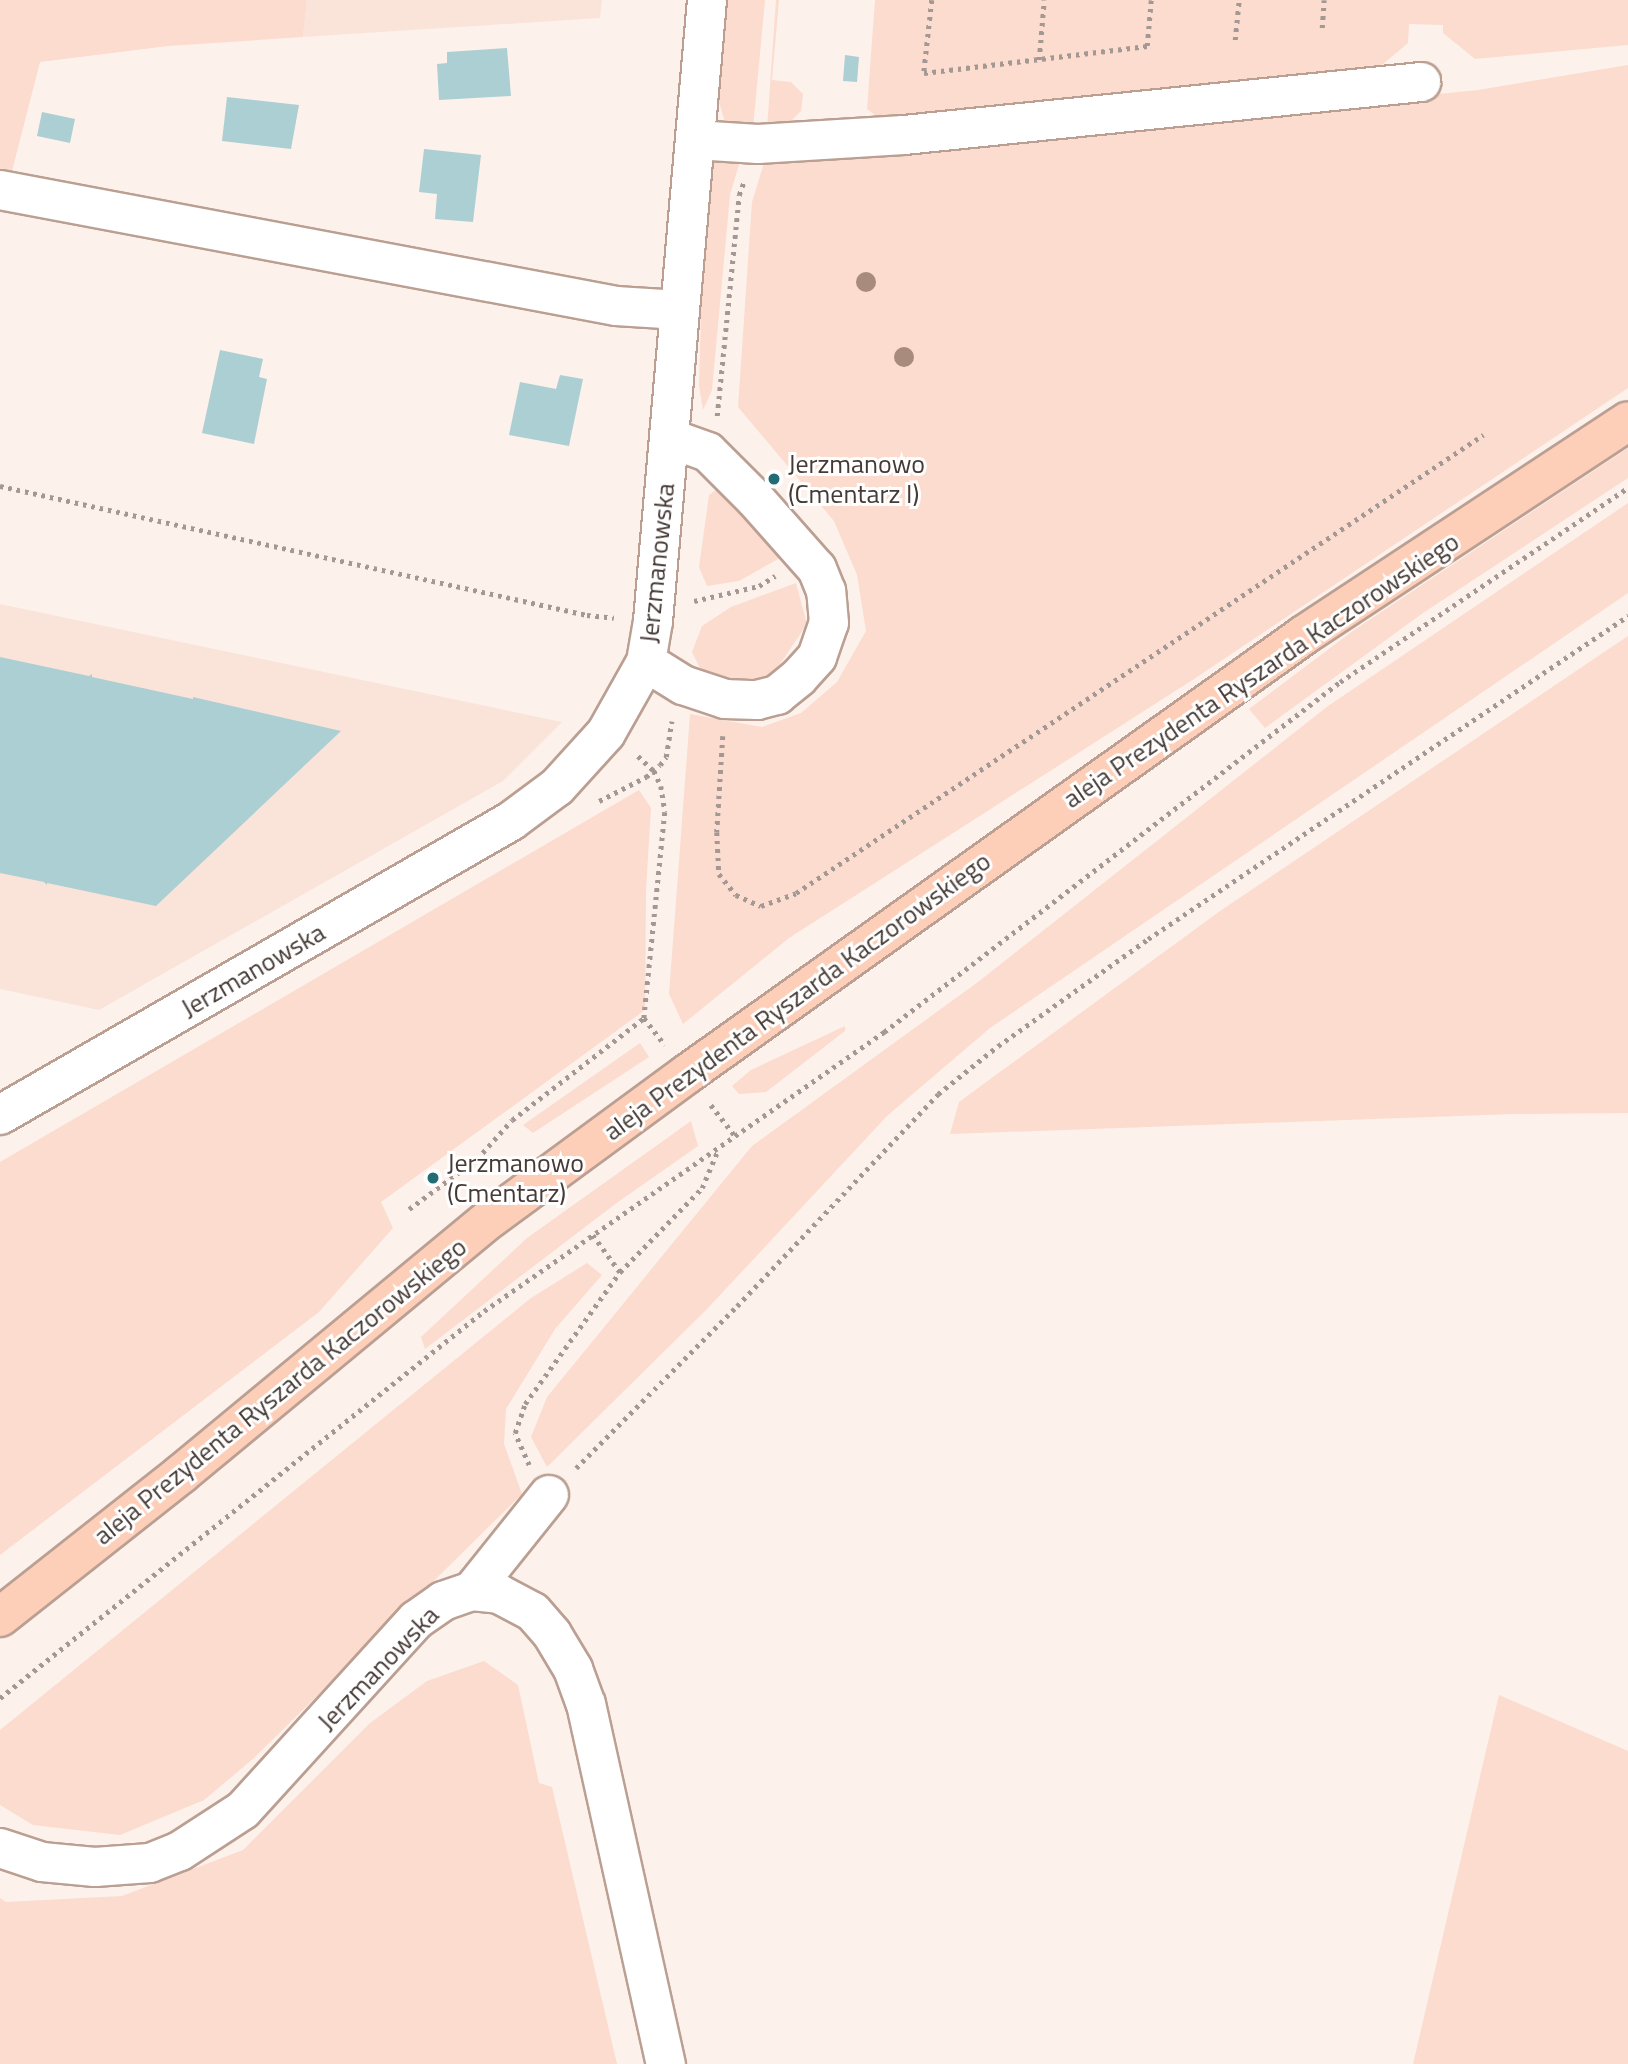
<!DOCTYPE html>
<style>
body{margin:0}
#map{position:relative;width:1628px;height:2064px;overflow:hidden;background:#fdf1ec;font-family:"Titillium Web",sans-serif}
div>[style]{position:absolute}
[style*='--x']{left:calc(var(--x)*1px);top:calc(var(--y)*1px);width:calc(var(--w)*1px);rotate:calc(var(--a)*1deg)}
.built>*{inset:0;background:#fae4da}
.green>*{inset:0;background:#fbdcce}
.building>*{inset:0;background:#accfd3}
.path>*{height:4.5px;margin-top:-2.25px;transform-origin:0;background:repeating-linear-gradient(90deg,#a39893 0 3.5px,transparent 0 8.5px)}
.roads{filter:drop-shadow(2px 0 #ba9f92) drop-shadow(-2px 0 #ba9f92) drop-shadow(0 2px #ba9f92) drop-shadow(0 -2px #ba9f92)}
.minor>*{height:38px;margin:-19px;padding:0 19px;transform-origin:19px;border-radius:19px;background:#fff}
.major>*{height:38px;margin:-19px;padding:0 19px;transform-origin:19px;border-radius:19px;background:#fdceb8}
.trees>*{width:20px;height:20px;margin:-10px;border-radius:50%;background:#a98b7d}
.dots>*{width:19px;height:19px;translate:-50% -50%;box-sizing:border-box;border:4px solid #fff;border-radius:50%}
span{translate:-50% -50%;white-space:nowrap;text-align:center;line-height:1.15;-webkit-text-stroke:6px #fff;paint-order:stroke}
.poi-label{font-size:26px;color:#453a35}
.left{translate:0 -50%;text-align:left}
.street-label{font-size:26px;color:#453a35}
</style>
<div id="map">
<div class="built">
<div style="clip-path:polygon(307px 0,602px 0,600px 18px,303px 37px)"></div>
<div style="clip-path:polygon(0 604px,562px 722px,503px 781px,99px 1010px,0 989px)"></div>
</div>
<div class="green">
<div style="clip-path:polygon(0 0,307px 0,303px 37px,168px 46px,40px 62px,11px 175px,0 172px)"></div>
<div style="clip-path:polygon(725px 0,765px 0,753px 128px,726px 125px,717px 96px)"></div>
<div style="clip-path:polygon(776px 0,779px 0,772px 80px,791px 82px,803px 94px,801px 111px,781px 131px,767px 129px)"></div>
<div style="clip-path:polygon(875px 0,1628px 0,1628px 45px,1475px 59px,1443px 33px,1443px 25px,1409px 24px,1408px 43px,1377px 69px,879px 118px,867px 109px)"></div>
<div style="clip-path:polygon(1628px 65px,1628px 388px,1194px 679px,789px 938px,683px 1024px,669px 994px,690px 714px,762px 727px,801px 713px,837px 682px,866px 631px,857px 575px,834px 521px,738px 407px,752px 202px,764px 163px,1478px 90px)"></div>
<div style="clip-path:polygon(712px 161px,740px 161px,730px 195px,712px 390px,703px 410px,699px 386px,702px 275px)"></div>
<div style="clip-path:polygon(1628px 448px,1628px 478px,1423px 613px,1265px 728px,1249px 709px,1354px 630px)"></div>
<div style="clip-path:polygon(717px 489px,746px 514px,780px 558px,739px 581px,707px 586px,699px 567px,709px 495px)"></div>
<div style="clip-path:polygon(1628px 503px,1628px 593px,990px 1028px,887px 1116px,708px 1308px,547px 1467px,531px 1437px,547px 1397px,752px 1146px,978px 982px,1328px 706px)"></div>
<div style="clip-path:polygon(796px 583px,807px 624px,770px 679px,734px 685px,700px 668px,692px 652px,702px 626px,731px 607px)"></div>
<div style="clip-path:polygon(1628px 636px,1628px 1113px,1513px 1114px,950px 1134px,959px 1102px,1220px 911px)"></div>
<div style="clip-path:polygon(639px 790px,651px 808px,646px 890px,645px 1010px,381px 1202px,393px 1228px,319px 1312px,0 1555px,0 1162px)"></div>
<div style="clip-path:polygon(845px 1026px,845px 1031px,766px 1092px,739px 1094px,732px 1086px,751px 1070px)"></div>
<div style="clip-path:polygon(640px 1043px,649px 1057px,533px 1133px,523px 1125px)"></div>
<div style="clip-path:polygon(691px 1121px,698px 1146px,618px 1202px,425px 1349px,421px 1337px,527px 1238px)"></div>
<div style="clip-path:polygon(587px 1263px,602px 1275px,555px 1329px,506px 1409px,504px 1444px,522px 1494px,254px 1758px,204px 1800px,120px 1835px,33px 1825px,0 1805px,0 1730px,531px 1298px)"></div>
<div style="clip-path:polygon(484px 1661px,518px 1685px,539px 1783px,552px 1787px,617px 2064px,0 2064px,0 1898px,6px 1902px,122px 1896px,243px 1850px,370px 1723px,427px 1681px)"></div>
<div style="clip-path:polygon(1499px 1695px,1628px 1751px,1628px 2064px,1413px 2064px)"></div>
</div>
<div class="building">
<div style="clip-path:polygon(507px 48px,511px 96px,439px 100px,437px 64px,447px 63px,447px 52px)"></div>
<div style="clip-path:polygon(845px 55px,859px 57px,857px 82px,843px 81px)"></div>
<div style="clip-path:polygon(227px 97px,299px 105px,291px 149px,222px 141px)"></div>
<div style="clip-path:polygon(42px 112px,75px 119px,70px 143px,37px 136px)"></div>
<div style="clip-path:polygon(424px 149px,481px 155px,473px 222px,435px 219px,437px 194px,419px 192px)"></div>
<div style="clip-path:polygon(220px 350px,263px 359px,259px 377px,267px 379px,254px 444px,202px 433px)"></div>
<div style="clip-path:polygon(560px 375px,583px 379px,569px 446px,509px 435px,520px 382px,556px 389px)"></div>
<div style="clip-path:polygon(0 657px,89px 676px,92px 674px,92px 677px,193px 699px,193px 697px,341px 731px,156px 906px,47px 883px,47px 885px,44px 882px,0 873px)"></div>
</div>
<div class="path">
<div style="--x:932;--y:0;--w:73;--a:96.3"></div>
<div style="--x:924;--y:73;--w:225;--a:-6.9"></div>
<div style="--x:1147;--y:46;--w:46;--a:-85"></div>
<div style="--x:1322;--y:28;--w:28;--a:-86"></div>
<div style="--x:1235;--y:40;--w:40;--a:-84.3"></div>
<div style="--x:1039;--y:60;--w:60;--a:-85.2"></div>
<div style="--x:717;--y:416;--w:222;--a:-84.3"></div>
<div style="--x:739;--y:195;--w:15;--a:-70"></div>
<div style="--x:0;--y:486;--w:601;--a:12.39"></div>
<div style="--x:587;--y:615;--w:27;--a:6"></div>
<div style="--x:694;--y:601;--w:67;--a:-13"></div>
<div style="--x:759;--y:586;--w:19;--a:-32"></div>
<div style="--x:723;--y:736;--w:96;--a:93.6"></div>
<div style="--x:717;--y:832;--w:42;--a:87.3"></div>
<div style="--x:719;--y:874;--w:27;--a:51"></div>
<div style="--x:736;--y:895;--w:27;--a:24"></div>
<div style="--x:761;--y:906;--w:37;--a:-20"></div>
<div style="--x:796;--y:893;--w:826;--a:-33.69"></div>
<div style="--x:638;--y:756;--w:22;--a:43"></div>
<div style="--x:654;--y:771;--w:17;--a:65"></div>
<div style="--x:661;--y:786;--w:26;--a:81"></div>
<div style="--x:665;--y:812;--w:207;--a:95.8"></div>
<div style="--x:644;--y:1018;--w:34;--a:52"></div>
<div style="--x:599;--y:801;--w:53;--a:-27.1"></div>
<div style="--x:646;--y:777;--w:18;--a:-41"></div>
<div style="--x:660;--y:765;--w:10;--a:-53"></div>
<div style="--x:666;--y:757;--w:36;--a:-81"></div>
<div style="--x:711;--y:1105;--w:41;--a:52"></div>
<div style="--x:409;--y:1209;--w:84;--a:-36.3"></div>
<div style="--x:477;--y:1159;--w:52;--a:-48.1"></div>
<div style="--x:512;--y:1120;--w:167;--a:-37.7"></div>
<div style="--x:593;--y:1235;--w:46;--a:53.9"></div>
<div style="--x:529;--y:1465;--w:35;--a:-114"></div>
<div style="--x:515;--y:1433;--w:31;--a:-71"></div>
<div style="--x:525;--y:1404;--w:163;--a:-54.3"></div>
<div style="--x:620;--y:1272;--w:117;--a:-45.7"></div>
<div style="--x:702;--y:1188;--w:41;--a:-67.2"></div>
<div style="--x:576;--y:1468;--w:228;--a:-45.2"></div>
<div style="--x:737;--y:1306;--w:292;--a:-46.5"></div>
<div style="--x:938;--y:1094;--w:77;--a:-38.7"></div>
<div style="--x:998;--y:1046;--w:184;--a:-35.5"></div>
<div style="--x:1148;--y:939;--w:579;--a:-33.94"></div>
<div style="--x:0;--y:1698;--w:620;--a:-38.65"></div>
<div style="--x:484;--y:1311;--w:488;--a:-34.9"></div>
<div style="--x:884;--y:1032;--w:575;--a:-37.51"></div>
<div style="--x:1340;--y:682;--w:347;--a:-34"></div>
</div>
<div class="roads">
<div class="minor">
<div style="--x:695;--y:140;--w:63;--a:3.6"></div>
<div style="--x:758;--y:144;--w:146;--a:-3.5"></div>
<div style="--x:904;--y:135;--w:520;--a:-5.85"></div>
<div style="--x:0;--y:190;--w:627;--a:10.66"></div>
<div style="--x:616;--y:306;--w:64;--a:3.6"></div>
<div style="--x:646;--y:662;--w:44;--a:31.9"></div>
<div style="--x:683;--y:685;--w:44;--a:18.4"></div>
<div style="--x:725;--y:699;--w:32;--a:2"></div>
<div style="--x:757;--y:700;--w:21;--a:-14"></div>
<div style="--x:777;--y:695;--w:28;--a:-39"></div>
<div style="--x:799;--y:677;--w:27;--a:-48"></div>
<div style="--x:817;--y:657;--w:36;--a:-71"></div>
<div style="--x:829;--y:623;--w:32;--a:-95"></div>
<div style="--x:826;--y:591;--w:24;--a:-112"></div>
<div style="--x:817;--y:569;--w:94;--a:-131.5"></div>
<div style="--x:755;--y:499;--w:66;--a:-135"></div>
<div style="--x:708;--y:452;--w:41;--a:-160.3"></div>
<div style="--x:0;--y:1115;--w:590;--a:-29.91"></div>
<div style="--x:511;--y:821;--w:57;--a:-36.5"></div>
<div style="--x:557;--y:787;--w:73;--a:-47.8"></div>
<div style="--x:606;--y:733;--w:81;--a:-60.6"></div>
<div style="--x:646;--y:662;--w:42;--a:-80.3"></div>
<div style="--x:653;--y:621;--w:623;--a:-85.03"></div>
<div style="--x:472;--y:1591;--w:123;--a:-51.3"></div>
<div style="--x:0;--y:1848;--w:44;--a:18.4"></div>
<div style="--x:42;--y:1862;--w:53;--a:5.4"></div>
<div style="--x:95;--y:1867;--w:55;--a:-4.2"></div>
<div style="--x:150;--y:1863;--w:32;--a:-22"></div>
<div style="--x:180;--y:1851;--w:75;--a:-33.1"></div>
<div style="--x:243;--y:1810;--w:257;--a:-47.7"></div>
<div style="--x:416;--y:1620;--w:33;--a:-35"></div>
<div style="--x:443;--y:1601;--w:31;--a:-19"></div>
<div style="--x:472;--y:1591;--w:27;--a:6"></div>
<div style="--x:499;--y:1594;--w:38;--a:28"></div>
<div style="--x:533;--y:1612;--w:29;--a:49"></div>
<div style="--x:552;--y:1634;--w:41;--a:59"></div>
<div style="--x:573;--y:1669;--w:37;--a:70"></div>
<div style="--x:586;--y:1704;--w:369;--a:77.5"></div>
</div>
<div class="major">
<div style="--x:0;--y:1617;--w:231;--a:-38.3"></div>
<div style="--x:181;--y:1474;--w:402;--a:-39.6"></div>
<div style="--x:491;--y:1218;--w:243;--a:-36.3"></div>
<div style="--x:687;--y:1074;--w:757;--a:-35.43"></div>
<div style="--x:1304;--y:635;--w:388;--a:-33.4"></div>
</div>
</div>
<div class="trees">
<div style="left:866px;top:282px"></div>
<div style="left:904px;top:357px"></div>
</div>
<div class="dots">
<div style="left:774px;top:479px;background:#226c75"></div>
<div style="left:433px;top:1178px;background:#226c75"></div>
</div>
<div class="poi-label">
<span class="left" style="left:788px;top:479px">Jerzmanowo<br>(Cmentarz I)</span>
<span class="left" style="left:447px;top:1178px">Jerzmanowo<br>(Cmentarz)</span>
</div>
<div class="street-label">
<span style="left:657px;top:563px;rotate:-84deg">Jerzmanowska</span>
<span style="left:1261px;top:670px;rotate:-34deg">aleja Prezydenta Ryszarda Kaczorowskiego</span>
<span style="left:253px;top:970px;rotate:-30deg">Jerzmanowska</span>
<span style="left:797px;top:996px;rotate:-36deg">aleja Prezydenta Ryszarda Kaczorowskiego</span>
<span style="left:280px;top:1391px;rotate:-39deg">aleja Prezydenta Ryszarda Kaczorowskiego</span>
<span style="left:378px;top:1668px;rotate:-46deg">Jerzmanowska</span>
</div>
</div>
